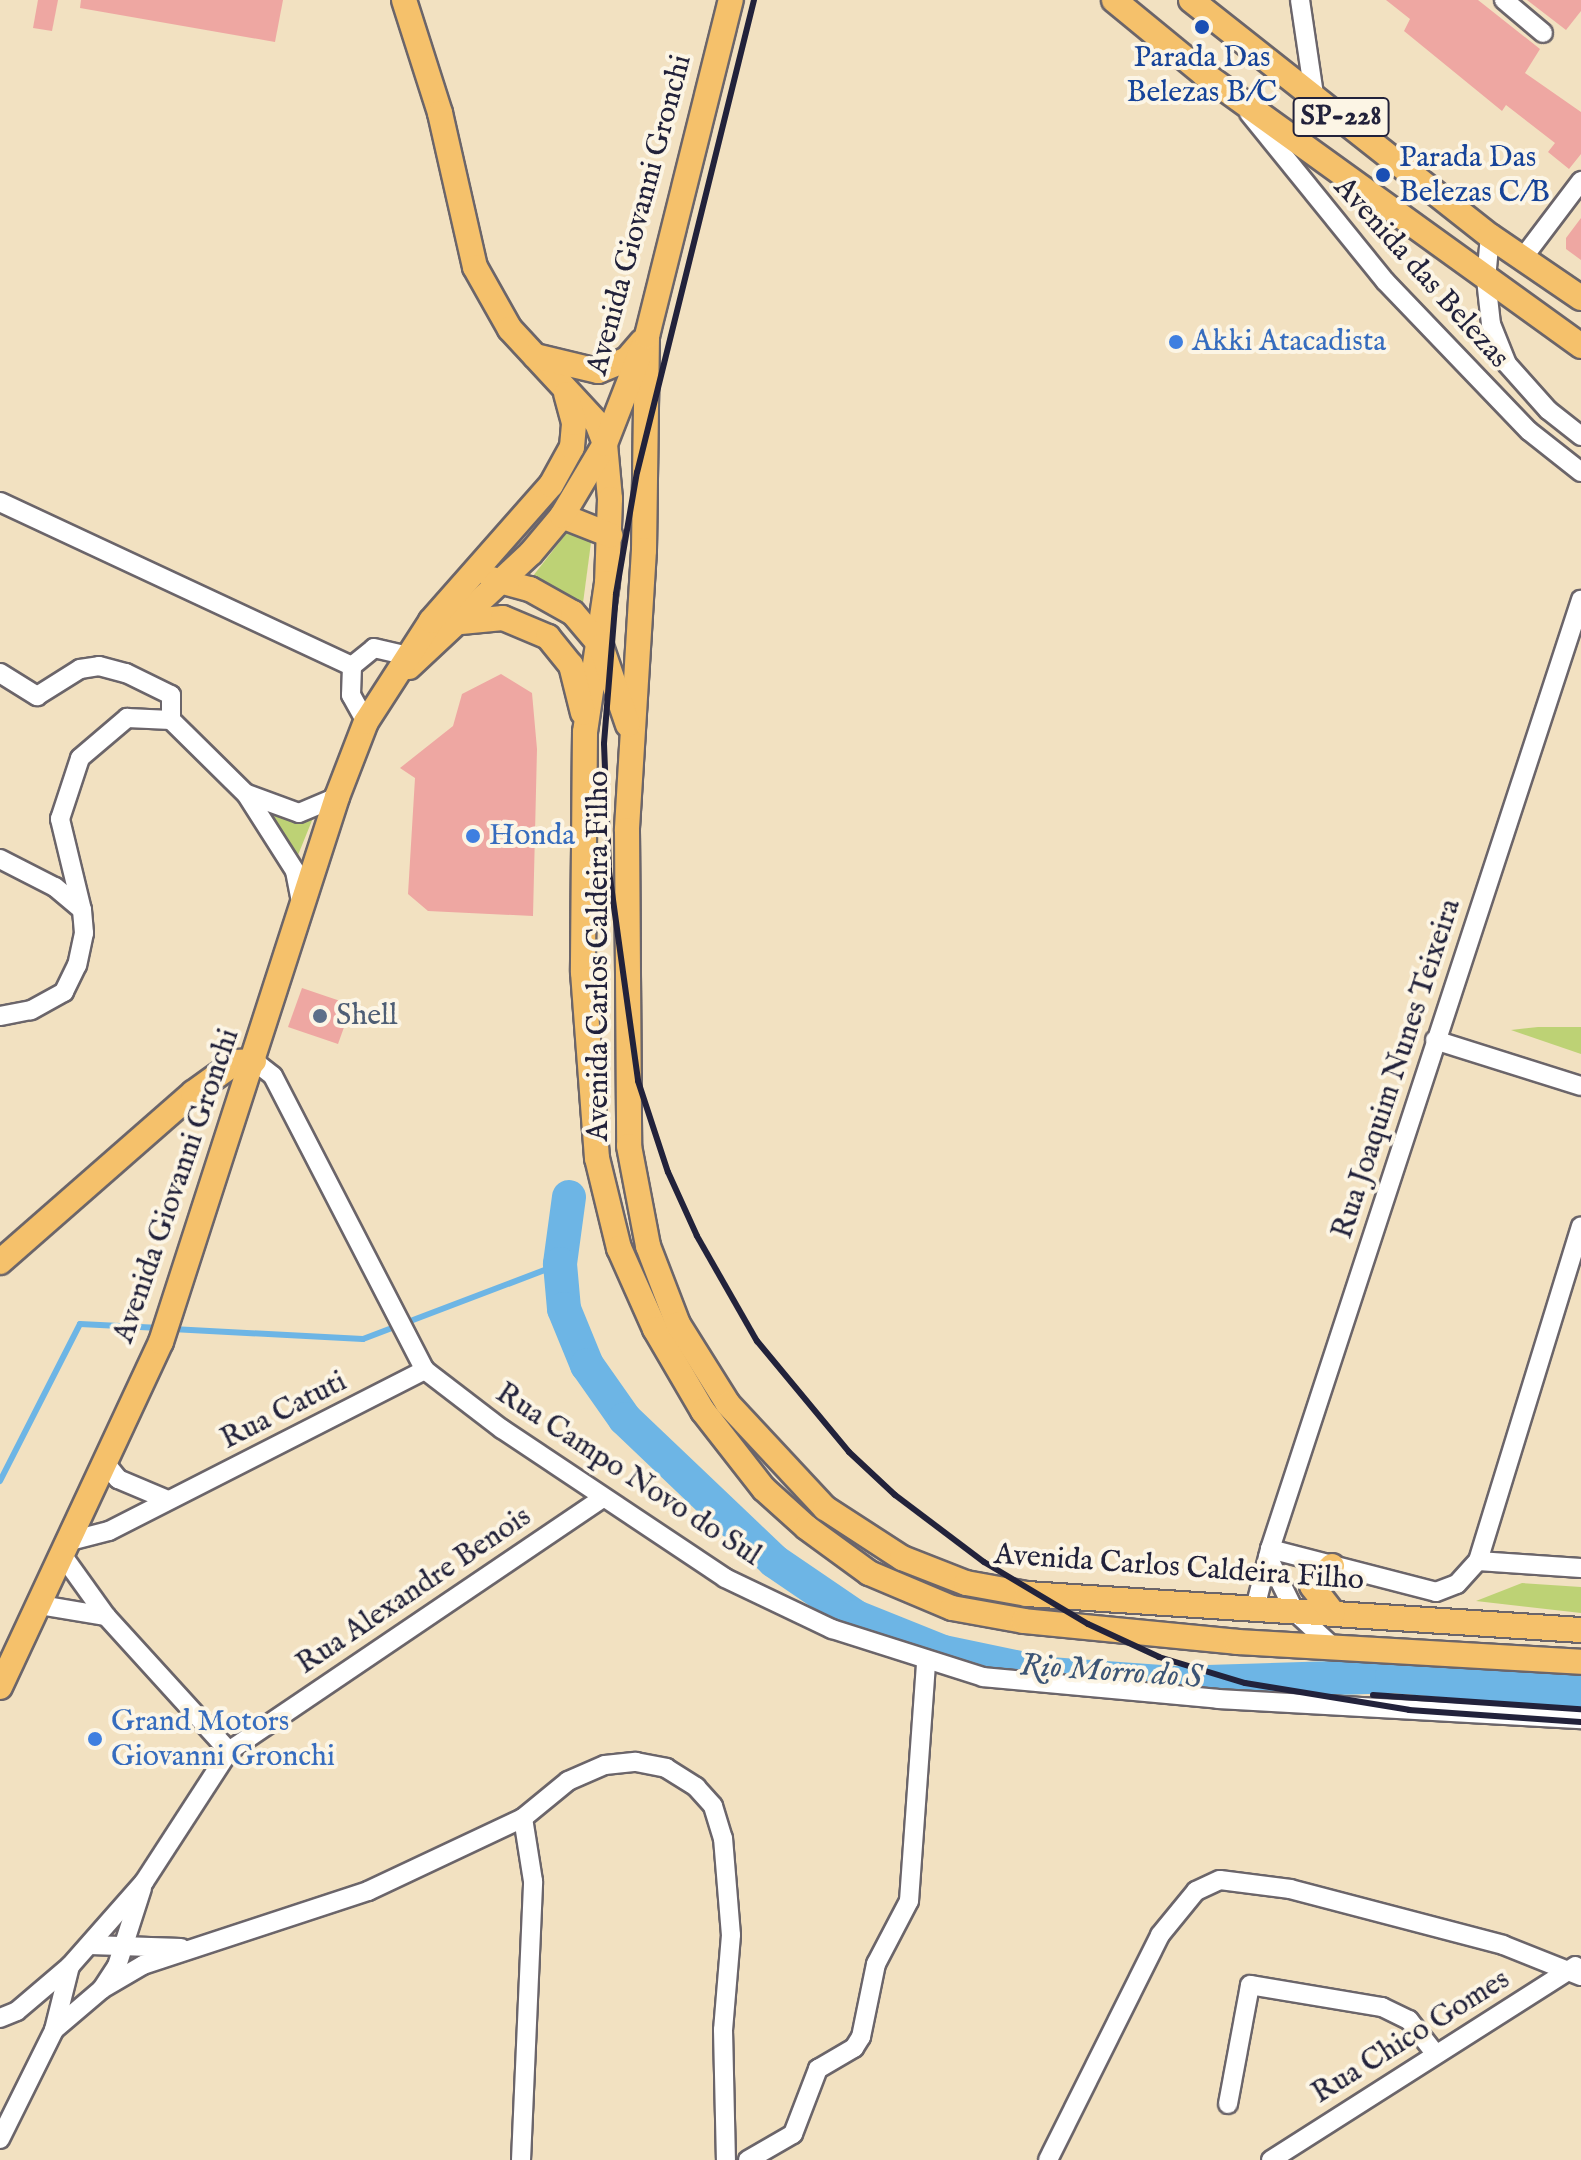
<!DOCTYPE html>
<style>
body{margin:0}
#map{position:relative;width:1581px;height:2160px;overflow:hidden;background:#f2e1c1;font-family:"IM FELL English",serif}
div>[style]{position:absolute}
[style*='--x']{left:calc(var(--x)*1px);top:calc(var(--y)*1px);width:calc(var(--w)*1px);rotate:calc(var(--a)*1deg)}
.green>*{inset:0;background:#bdd275}
.stream>*{height:6px;margin:-3px;padding:0 3px;transform-origin:3px;border-radius:3px;background:#6db5e5}
.river>*{height:34px;margin:-17px;padding:0 17px;transform-origin:17px;border-radius:17px;background:#6db5e5}
.building>*{inset:0;background:#eea7a2}
.roads{filter:drop-shadow(2px 0 #6b656a) drop-shadow(-2px 0 #6b656a) drop-shadow(0 2px #6b656a) drop-shadow(0 -2px #6b656a)}
.minor>*{height:18px;margin:-9px;padding:0 9px;transform-origin:9px;border-radius:9px;background:#fff}
.major>*{height:24px;margin:-12px;padding:0 12px;transform-origin:12px;border-radius:12px;background:#f5c16b}
.rail>*{height:6px;margin:-3px;padding:0 3px;transform-origin:3px;border-radius:3px;background:#22223b}
.dots>*{width:22px;height:22px;translate:-50% -50%;box-sizing:border-box;border:4px solid #fcf5e5;border-radius:50%}
span{translate:-50% -50%;white-space:nowrap;text-align:center;line-height:1.15;-webkit-text-stroke:8px #fcf5e5;paint-order:stroke}
.shield-label span{padding:2px 6px;background:#fcf5e5;border:2px solid;border-radius:6px;-webkit-text-stroke-width:0}
.shield-label{font-size:28px;color:#22223b;font-weight:700}
.transit-label{font-size:30px;color:#164399}
.left{translate:0 -50%;text-align:left}
.street-label{font-size:30px;color:#22223b}
.shop-label{font-size:30px;color:#366cbe}
.service-label{font-size:30px;color:#4e5e75}
.water-label{font-size:32px;color:#3c5576;font-style:italic}
</style>
<div id="map">
<div class="green">
<div style="clip-path:polygon(572px 526px,592px 535px,583px 603px,533px 576px)"></div>
<div style="clip-path:polygon(265px 809px,293px 820px,313px 818px,296px 860px)"></div>
<div style="clip-path:polygon(1581px 1027px,1581px 1054px,1511px 1030px,1538px 1027px)"></div>
<div style="clip-path:polygon(1522px 1583px,1581px 1587px,1581px 1613px,1476px 1601px)"></div>
</div>
<div class="stream">
<div style="--x:172;--y:1329;--w:191;--a:3"></div>
<div style="--x:363;--y:1339;--w:211;--a:-20.8"></div>
<div style="--x:0;--y:1481;--w:176;--a:-63"></div>
<div style="--x:80;--y:1324;--w:80;--a:2.9"></div>
</div>
<div class="river">
<div style="--x:569;--y:1197;--w:68;--a:97.7"></div>
<div style="--x:560;--y:1264;--w:45;--a:84.9"></div>
<div style="--x:564;--y:1309;--w:61;--a:67.7"></div>
<div style="--x:587;--y:1365;--w:66;--a:54.9"></div>
<div style="--x:625;--y:1419;--w:206;--a:43.6"></div>
<div style="--x:774;--y:1561;--w:99;--a:34.3"></div>
<div style="--x:856;--y:1617;--w:94;--a:21.9"></div>
<div style="--x:943;--y:1652;--w:108;--a:11.7"></div>
<div style="--x:1049;--y:1674;--w:126;--a:4.1"></div>
<div style="--x:1175;--y:1683;--w:217;--a:-1.8"></div>
<div style="--x:1392;--y:1676;--w:190;--a:4.8"></div>
</div>
<div class="building">
<div style="clip-path:polygon(38px 0,58px 0,52px 31px,33px 28px)"></div>
<div style="clip-path:polygon(81px 0,283px 0,275px 42px,80px 8px)"></div>
<div style="clip-path:polygon(1386px 0,1478px 0,1540px 49px,1525px 73px,1581px 112px,1581px 154px,1569px 169px,1548px 152px,1555px 143px,1506px 105px,1502px 111px,1404px 31px,1410px 19px)"></div>
<div style="clip-path:polygon(1527px 0,1581px 0,1581px 11px,1566px 30px)"></div>
<div style="clip-path:polygon(1581px 218px,1581px 260px,1566px 249px,1566px 238px)"></div>
<div style="clip-path:polygon(501px 674px,532px 693px,537px 749px,533px 916px,428px 911px,408px 894px,415px 778px,400px 768px,453px 726px,462px 694px)"></div>
<div style="clip-path:polygon(302px 988px,352px 1005px,338px 1044px,288px 1027px)"></div>
</div>
<div class="roads">
<div class="minor">
<div style="--x:1300;--y:0;--w:96;--a:81.6"></div>
<div style="--x:1504;--y:0;--w:51;--a:40.2"></div>
<div style="--x:1249;--y:113;--w:216;--a:51"></div>
<div style="--x:1385;--y:281;--w:208;--a:46.2"></div>
<div style="--x:1529;--y:431;--w:66;--a:38.3"></div>
<div style="--x:1490;--y:236;--w:43;--a:95.3"></div>
<div style="--x:1486;--y:279;--w:45;--a:83.7"></div>
<div style="--x:1491;--y:324;--w:43;--a:68.2"></div>
<div style="--x:1507;--y:364;--w:62;--a:48.3"></div>
<div style="--x:1548;--y:410;--w:42;--a:38.2"></div>
<div style="--x:1522;--y:259;--w:98;--a:-52.9"></div>
<div style="--x:0;--y:502;--w:388;--a:25"></div>
<div style="--x:0;--y:673;--w:44;--a:31.9"></div>
<div style="--x:37;--y:696;--w:51;--a:-32.1"></div>
<div style="--x:80;--y:669;--w:19;--a:-9"></div>
<div style="--x:99;--y:666;--w:28;--a:15"></div>
<div style="--x:126;--y:673;--w:50;--a:26.1"></div>
<div style="--x:171;--y:695;--w:25;--a:90"></div>
<div style="--x:366;--y:722;--w:31;--a:-119"></div>
<div style="--x:351;--y:695;--w:29;--a:-88"></div>
<div style="--x:352;--y:666;--w:28;--a:-39"></div>
<div style="--x:374;--y:648;--w:32;--a:13"></div>
<div style="--x:247;--y:794;--w:55;--a:20.1"></div>
<div style="--x:299;--y:813;--w:41;--a:-22.8"></div>
<div style="--x:0;--y:859;--w:62;--a:27"></div>
<div style="--x:55;--y:887;--w:35;--a:40"></div>
<div style="--x:82;--y:910;--w:23;--a:85"></div>
<div style="--x:84;--y:933;--w:33;--a:102"></div>
<div style="--x:77;--y:965;--w:30;--a:116"></div>
<div style="--x:64;--y:992;--w:38;--a:151"></div>
<div style="--x:31;--y:1010;--w:32;--a:169"></div>
<div style="--x:82;--y:910;--w:94;--a:-103.6"></div>
<div style="--x:60;--y:819;--w:64;--a:-71.8"></div>
<div style="--x:80;--y:758;--w:62;--a:-40.4"></div>
<div style="--x:127;--y:718;--w:44;--a:2.6"></div>
<div style="--x:171;--y:720;--w:105;--a:44.6"></div>
<div style="--x:246;--y:794;--w:91;--a:57.5"></div>
<div style="--x:295;--y:871;--w:33;--a:79"></div>
<div style="--x:1435;--y:1040;--w:153;--a:17.5"></div>
<div style="--x:254;--y:1061;--w:24;--a:38"></div>
<div style="--x:273;--y:1076;--w:331;--a:62.7"></div>
<div style="--x:425;--y:1370;--w:97;--a:37.5"></div>
<div style="--x:502;--y:1429;--w:268;--a:33.7"></div>
<div style="--x:725;--y:1578;--w:119;--a:25.5"></div>
<div style="--x:832;--y:1629;--w:158;--a:17.6"></div>
<div style="--x:983;--y:1677;--w:236;--a:5.3"></div>
<div style="--x:1218;--y:1699;--w:364;--a:3.2"></div>
<div style="--x:106;--y:1464;--w:19;--a:51"></div>
<div style="--x:118;--y:1479;--w:54;--a:22.8"></div>
<div style="--x:70;--y:1541;--w:40;--a:-14.4"></div>
<div style="--x:109;--y:1531;--w:355;--a:-27"></div>
<div style="--x:1270;--y:1549;--w:171;--a:14.5"></div>
<div style="--x:1436;--y:1592;--w:22;--a:-21"></div>
<div style="--x:1457;--y:1584;--w:31;--a:-48"></div>
<div style="--x:1478;--y:1561;--w:103;--a:3.9"></div>
<div style="--x:63;--y:1556;--w:74;--a:54.4"></div>
<div style="--x:106;--y:1616;--w:183;--a:47.7"></div>
<div style="--x:1268;--y:1557;--w:61;--a:63.9"></div>
<div style="--x:1295;--y:1612;--w:52;--a:42.6"></div>
<div style="--x:1478;--y:1561;--w:350;--a:-72.9"></div>
<div style="--x:40;--y:1605;--w:67;--a:9.5"></div>
<div style="--x:1255;--y:1608;--w:61;--a:-75.7"></div>
<div style="--x:1270;--y:1549;--w:999;--a:-71.86"></div>
<div style="--x:90;--y:1945;--w:91;--a:1.9"></div>
<div style="--x:102;--y:1989;--w:48;--a:-30.3"></div>
<div style="--x:143;--y:1965;--w:237;--a:-18.2"></div>
<div style="--x:368;--y:1891;--w:171;--a:-25.2"></div>
<div style="--x:523;--y:1818;--w:58;--a:-39.4"></div>
<div style="--x:568;--y:1781;--w:40;--a:-23.4"></div>
<div style="--x:605;--y:1765;--w:31;--a:-6"></div>
<div style="--x:636;--y:1762;--w:31;--a:11"></div>
<div style="--x:666;--y:1768;--w:36;--a:32"></div>
<div style="--x:696;--y:1787;--w:25;--a:48"></div>
<div style="--x:713;--y:1806;--w:34;--a:73"></div>
<div style="--x:723;--y:1838;--w:97;--a:85.3"></div>
<div style="--x:731;--y:1935;--w:95;--a:94.8"></div>
<div style="--x:723;--y:2030;--w:130;--a:88.7"></div>
<div style="--x:0;--y:2018;--w:18;--a:-22"></div>
<div style="--x:17;--y:2011;--w:70;--a:-40.3"></div>
<div style="--x:54;--y:2030;--w:63;--a:-40.5"></div>
<div style="--x:102;--y:1989;--w:27;--a:-57"></div>
<div style="--x:117;--y:1966;--w:82;--a:-72.2"></div>
<div style="--x:1228;--y:2104;--w:121;--a:-79.5"></div>
<div style="--x:1250;--y:1985;--w:134;--a:9.5"></div>
<div style="--x:1382;--y:2007;--w:30;--a:26"></div>
<div style="--x:1409;--y:2020;--w:41;--a:52"></div>
<div style="--x:0;--y:2139;--w:122;--a:-63.6"></div>
<div style="--x:54;--y:2030;--w:66;--a:-76"></div>
<div style="--x:70;--y:1966;--w:112;--a:-48.6"></div>
<div style="--x:144;--y:1882;--w:156;--a:-57"></div>
<div style="--x:229;--y:1751;--w:451;--a:-34.1"></div>
<div style="--x:521;--y:2160;--w:279;--a:-87.5"></div>
<div style="--x:533;--y:1881;--w:64;--a:-99"></div>
<div style="--x:748;--y:2160;--w:52;--a:-30"></div>
<div style="--x:793;--y:2134;--w:70;--a:-69"></div>
<div style="--x:818;--y:2069;--w:42;--a:-30.3"></div>
<div style="--x:854;--y:2048;--w:13;--a:-58"></div>
<div style="--x:861;--y:2037;--w:75;--a:-78.4"></div>
<div style="--x:876;--y:1964;--w:71;--a:-62.4"></div>
<div style="--x:909;--y:1901;--w:240;--a:-85.9"></div>
<div style="--x:1048;--y:2160;--w:251;--a:-63.5"></div>
<div style="--x:1160;--y:1935;--w:57;--a:-50.7"></div>
<div style="--x:1196;--y:1891;--w:26;--a:-25"></div>
<div style="--x:1220;--y:1880;--w:71;--a:7.3"></div>
<div style="--x:1290;--y:1889;--w:220;--a:14.7"></div>
<div style="--x:1503;--y:1945;--w:84;--a:21.7"></div>
<div style="--x:1271;--y:2160;--w:361;--a:-32.5"></div>
</div>
<div class="major">
<div style="--x:404;--y:0;--w:119;--a:72.3"></div>
<div style="--x:440;--y:113;--w:158;--a:77.2"></div>
<div style="--x:475;--y:267;--w:71;--a:60.6"></div>
<div style="--x:510;--y:329;--w:128;--a:47.2"></div>
<div style="--x:597;--y:423;--w:22;--a:69"></div>
<div style="--x:605;--y:444;--w:55;--a:84.8"></div>
<div style="--x:610;--y:499;--w:84;--a:92"></div>
<div style="--x:607;--y:583;--w:151;--a:98.4"></div>
<div style="--x:585;--y:732;--w:240;--a:90.5"></div>
<div style="--x:583;--y:972;--w:187;--a:85.7"></div>
<div style="--x:597;--y:1158;--w:93;--a:76.3"></div>
<div style="--x:619;--y:1248;--w:89;--a:66"></div>
<div style="--x:655;--y:1329;--w:95;--a:59.7"></div>
<div style="--x:703;--y:1411;--w:99;--a:52"></div>
<div style="--x:764;--y:1489;--w:57;--a:42.1"></div>
<div style="--x:806;--y:1527;--w:78;--a:36.1"></div>
<div style="--x:869;--y:1573;--w:90;--a:22.9"></div>
<div style="--x:952;--y:1608;--w:73;--a:10.2"></div>
<div style="--x:1024;--y:1621;--w:214;--a:5.6"></div>
<div style="--x:1237;--y:1642;--w:345;--a:3.3"></div>
<div style="--x:1114;--y:0;--w:117;--a:39.4"></div>
<div style="--x:1204;--y:74;--w:465;--a:35.8"></div>
<div style="--x:1191;--y:0;--w:381;--a:38.3"></div>
<div style="--x:1490;--y:236;--w:110;--a:34.3"></div>
<div style="--x:647;--y:336;--w:214;--a:90.8"></div>
<div style="--x:644;--y:550;--w:281;--a:93.5"></div>
<div style="--x:627;--y:830;--w:316;--a:89.6"></div>
<div style="--x:629;--y:1146;--w:102;--a:79.2"></div>
<div style="--x:648;--y:1246;--w:84;--a:69"></div>
<div style="--x:678;--y:1324;--w:94;--a:58"></div>
<div style="--x:728;--y:1404;--w:142;--a:47"></div>
<div style="--x:825;--y:1508;--w:92;--a:33"></div>
<div style="--x:902;--y:1558;--w:69;--a:21.3"></div>
<div style="--x:966;--y:1583;--w:62;--a:10.2"></div>
<div style="--x:1027;--y:1594;--w:555;--a:3.72"></div>
<div style="--x:535;--y:356;--w:65;--a:13.4"></div>
<div style="--x:598;--y:371;--w:31;--a:-22"></div>
<div style="--x:627;--y:359;--w:23;--a:-49"></div>
<div style="--x:562;--y:516;--w:52;--a:21.6"></div>
<div style="--x:492;--y:579;--w:39;--a:15"></div>
<div style="--x:530;--y:589;--w:49;--a:29.2"></div>
<div style="--x:573;--y:613;--w:43;--a:49.7"></div>
<div style="--x:601;--y:646;--w:83;--a:71.1"></div>
<div style="--x:461;--y:622;--w:42;--a:-5.4"></div>
<div style="--x:503;--y:618;--w:49;--a:22.9"></div>
<div style="--x:548;--y:637;--w:36;--a:51"></div>
<div style="--x:571;--y:665;--w:49;--a:76"></div>
<div style="--x:409;--y:667;--w:167;--a:-43.1"></div>
<div style="--x:531;--y:553;--w:48;--a:-50"></div>
<div style="--x:562;--y:516;--w:84;--a:-59.2"></div>
<div style="--x:605;--y:444;--w:116;--a:-68.7"></div>
<div style="--x:647;--y:336;--w:346;--a:-76"></div>
<div style="--x:0;--y:1262;--w:257;--a:-41.2"></div>
<div style="--x:193;--y:1093;--w:53;--a:-35.8"></div>
<div style="--x:236;--y:1062;--w:18;--a:-3"></div>
<div style="--x:1332;--y:1566;--w:28;--a:135"></div>
<div style="--x:1312;--y:1586;--w:34;--a:52"></div>
<div style="--x:0;--y:1687;--w:381;--a:-65"></div>
<div style="--x:161;--y:1342;--w:573;--a:-72.1"></div>
<div style="--x:337;--y:797;--w:80;--a:-68.9"></div>
<div style="--x:366;--y:722;--w:120;--a:-57.2"></div>
<div style="--x:431;--y:621;--w:181;--a:-48.6"></div>
<div style="--x:551;--y:485;--w:43;--a:-61.1"></div>
<div style="--x:572;--y:447;--w:24;--a:-85"></div>
<div style="--x:574;--y:423;--w:30;--a:-105"></div>
</div>
</div>
<div class="rail">
<div style="--x:754;--y:0;--w:486;--a:103.9"></div>
<div style="--x:637;--y:472;--w:124;--a:99.8"></div>
<div style="--x:616;--y:594;--w:150;--a:94.6"></div>
<div style="--x:604;--y:744;--w:127;--a:87.7"></div>
<div style="--x:609;--y:871;--w:212;--a:82.1"></div>
<div style="--x:638;--y:1081;--w:96;--a:71.8"></div>
<div style="--x:668;--y:1172;--w:70;--a:65.6"></div>
<div style="--x:697;--y:1236;--w:121;--a:60.3"></div>
<div style="--x:757;--y:1341;--w:144;--a:50.3"></div>
<div style="--x:849;--y:1452;--w:63;--a:43.1"></div>
<div style="--x:895;--y:1495;--w:111;--a:37"></div>
<div style="--x:984;--y:1562;--w:121;--a:30.8"></div>
<div style="--x:1088;--y:1624;--w:78;--a:24.9"></div>
<div style="--x:1159;--y:1657;--w:90;--a:16.8"></div>
<div style="--x:1245;--y:1683;--w:166;--a:9.3"></div>
<div style="--x:1409;--y:1710;--w:172;--a:4"></div>
<div style="--x:1373;--y:1695;--w:208;--a:3.9"></div>
</div>
<div class="dots">
<div style="left:1202px;top:27px;background:#1a4fb4"></div>
<div style="left:1383px;top:175px;background:#1a4fb4"></div>
<div style="left:1176px;top:342px;background:#3f7fe0"></div>
<div style="left:473px;top:836px;background:#3f7fe0"></div>
<div style="left:320px;top:1016px;background:#5c6f8a"></div>
<div style="left:95px;top:1739px;background:#3f7fe0"></div>
</div>
<div class="shield-label">
<span style="left:1341px;top:117px">SP-228</span>
</div>
<div class="transit-label">
<span style="left:1202px;top:75px">Parada Das<br>Belezas B/C</span>
<span class="left" style="left:1399px;top:175px">Parada Das<br>Belezas C/B</span>
</div>
<div class="street-label">
<span style="left:640px;top:215px;rotate:-75deg">Avenida Giovanni Gronchi</span>
<span style="left:1421px;top:273px;rotate:48deg">Avenida das Belezas</span>
<span style="left:599px;top:956px;rotate:-90deg">Avenida Carlos Caldeira Filho</span>
<span style="left:1397px;top:1069px;rotate:-72deg">Rua Joaquim Nunes Teixeira</span>
<span style="left:177px;top:1186px;rotate:-71deg">Avenida Giovanni Gronchi</span>
<span style="left:284px;top:1411px;rotate:-27deg">Rua Catuti</span>
<span style="left:628px;top:1475px;rotate:33deg">Rua Campo Novo do Sul</span>
<span style="left:1179px;top:1568px;rotate:4deg">Avenida Carlos Caldeira Filho</span>
<span style="left:414px;top:1591px;rotate:-34deg">Rua Alexandre Benois</span>
<span style="left:1411px;top:2037px;rotate:-32deg">Rua Chico Gomes</span>
</div>
<div class="shop-label">
<span class="left" style="left:1192px;top:342px">Akki Atacadista</span>
<span class="left" style="left:489px;top:836px">Honda</span>
<span class="left" style="left:111px;top:1739px">Grand Motors<br>Giovanni Gronchi</span>
</div>
<div class="service-label">
<span class="left" style="left:336px;top:1016px">Shell</span>
</div>
<div class="water-label">
<span style="left:1111px;top:1673px;rotate:4deg">Rio Morro do S</span>
</div>
</div>
